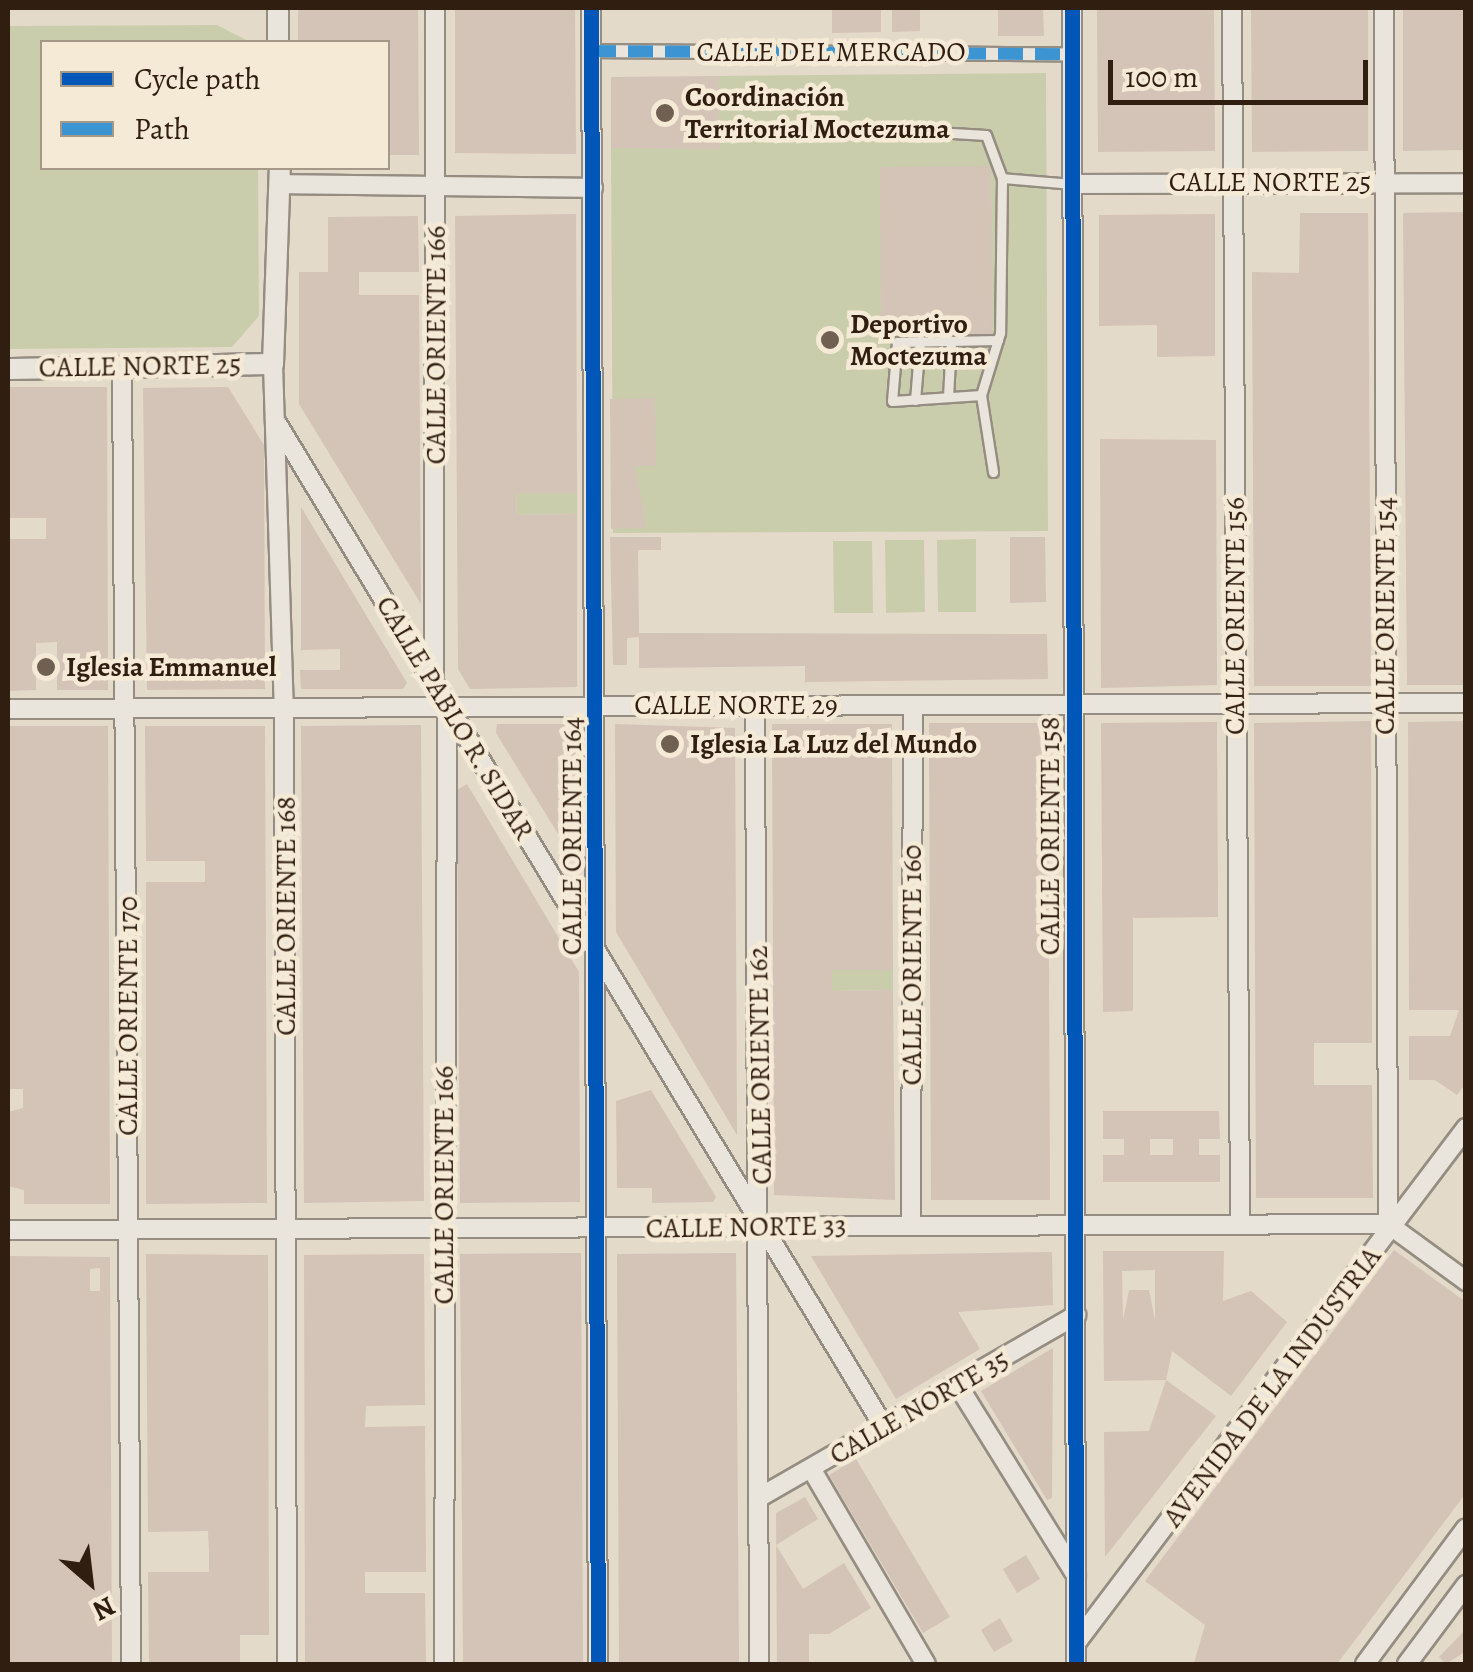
<!DOCTYPE html>
<meta charset="utf-8">
<style>
body{margin:0}
#map{position:relative;width:1473px;height:1672px;overflow:hidden;background:#e4dac9;font-family:Alegreya,serif}
div>[style]{position:absolute}
[style*='--x']{left:calc(var(--x)*1px);top:calc(var(--y)*1px);width:calc(var(--w)*1px);rotate:calc(var(--a)*1deg)}
.green>*{inset:0;background:#cacdac}
.building>*{inset:0;background:#d4c3b7}
.roads{filter:drop-shadow(2px 0 #958d82) drop-shadow(-2px 0 #958d82) drop-shadow(0 2px #958d82) drop-shadow(0 -2px #958d82)}
.service>*{height:9px;margin:-4.5px;padding:0 4.5px;transform-origin:4.5px;border-radius:4.5px;background:#eae5dc}
.pedestrian>*{height:12px;margin:-6px;padding:0 6px;transform-origin:6px;border-radius:6px;background:#eae5dc}
.minor>*{height:18px;margin:-9px;padding:0 9px;transform-origin:9px;border-radius:9px;background:#eae5dc}
.tertiary>*{height:20px;margin:-10px;padding:0 10px;transform-origin:10px;border-radius:10px;background:#eae5dc}
.quiet>*{height:12px;margin-top:-6px;transform-origin:0;background:repeating-linear-gradient(90deg,#3d94d3 0 25px,transparent 0 37px)}
.cycleway>*{height:15px;margin:-7.5px;padding:0 7.5px;transform-origin:7.5px;border-radius:7.5px;background:#0057b8}
.dots>*{width:28px;height:28px;translate:-50% -50%;box-sizing:border-box;border:5px solid #f5ead5;border-radius:50%}
span{translate:-50% -50%;white-space:nowrap;text-align:center;line-height:1.15;-webkit-text-stroke:9px #f5ead5;paint-order:stroke}
.street-label{font-size:28px;color:#301e10}
.poi-label{font-size:28px;color:#301e10;font-weight:700}
.left{translate:0 -50%;text-align:left}
.frame{position:absolute;inset:0;border:10px solid #301e10;pointer-events:none}
.legend{position:absolute;left:40px;top:40px;width:350px;height:130px;box-sizing:border-box;background:#f5ead5;border:2px solid #a69886;margin:0;padding:12px 18px;list-style:none;font-size:30px;color:#301e10}
.legend li{display:flex;align-items:center;gap:20px;height:50px}
.legend b{width:50px;border:2px solid #a69886}
.north{position:absolute;left:40px;top:1532px;width:100px;height:100px;-webkit-text-stroke:8px #f5ead5;paint-order:stroke;rotate:152deg;font-size:28px;font-weight:700;line-height:40px;text-align:center;color:#301e10}
.north::after{content:'';display:block;margin:auto;width:35px;height:45px;background:#301e10;clip-path:polygon(50% 0,100% 100%,50% 72%,0 100%)}
.scale{position:absolute;left:1108px;top:60px;width:260px;height:45px;box-sizing:border-box;border:5px solid #301e10;border-top:0;padding-left:12px;font-size:30px;line-height:35px;white-space:nowrap;color:#301e10;-webkit-text-stroke:8px #f5ead5;paint-order:stroke}
</style>
<div id="map">
<div class="green">
<div style="clip-path:polygon(217px 25px,250px 42px,42px 42px,42px 168px,258px 168px,259px 316px,232px 347px,8px 349px,8px 26px)"></div>
<div style="clip-path:polygon(1046px 73px,1048px 531px,613px 533px,611px 148px,719px 148px,719px 76px)"></div>
<div style="clip-path:polygon(516px 493px,577px 493px,577px 514px,517px 515px)"></div>
<div style="clip-path:polygon(976px 539px,976px 612px,938px 612px,937px 540px)"></div>
<div style="clip-path:polygon(885px 540px,924px 540px,925px 612px,886px 613px)"></div>
<div style="clip-path:polygon(833px 541px,872px 541px,873px 613px,834px 613px)"></div>
<div style="clip-path:polygon(832px 970px,893px 970px,893px 990px,832px 991px)"></div>
</div>
<div class="building">
<div style="clip-path:polygon(298px 8px,418px 8px,419px 155px,388px 155px,388px 42px,298px 42px)"></div>
<div style="clip-path:polygon(455px 8px,575px 8px,576px 154px,455px 153px)"></div>
<div style="clip-path:polygon(832px 8px,881px 8px,881px 32px,832px 33px)"></div>
<div style="clip-path:polygon(892px 8px,920px 8px,920px 31px,892px 32px)"></div>
<div style="clip-path:polygon(998px 8px,1043px 8px,1044px 36px,998px 36px)"></div>
<div style="clip-path:polygon(1097px 8px,1214px 8px,1215px 151px,1098px 152px)"></div>
<div style="clip-path:polygon(1251px 8px,1368px 8px,1368px 151px,1252px 152px)"></div>
<div style="clip-path:polygon(1403px 8px,1466px 8px,1466px 150px,1403px 151px)"></div>
<div style="clip-path:polygon(719px 76px,719px 149px,611px 148px,611px 77px)"></div>
<div style="clip-path:polygon(991px 166px,992px 334px,881px 335px,880px 167px)"></div>
<div style="clip-path:polygon(1466px 212px,1466px 685px,1407px 685px,1403px 213px)"></div>
<div style="clip-path:polygon(1300px 213px,1368px 213px,1371px 686px,1254px 686px,1252px 272px,1299px 273px)"></div>
<div style="clip-path:polygon(576px 214px,577px 493px,516px 493px,517px 515px,577px 514px,577px 687px,470px 689px,458px 669px,455px 216px)"></div>
<div style="clip-path:polygon(1215px 214px,1215px 356px,1157px 357px,1157px 325px,1099px 326px,1099px 215px)"></div>
<div style="clip-path:polygon(418px 216px,419px 272px,359px 272px,359px 295px,419px 295px,421px 604px,299px 404px,299px 272px,328px 272px,328px 217px)"></div>
<div style="clip-path:polygon(8px 387px,107px 387px,108px 690px,57px 690px,57px 642px,36px 643px,36px 690px,8px 691px,8px 539px,46px 539px,46px 518px,8px 518px)"></div>
<div style="clip-path:polygon(228px 387px,264px 445px,265px 689px,147px 690px,143px 388px)"></div>
<div style="clip-path:polygon(655px 398px,656px 466px,635px 466px,646px 528px,611px 529px,610px 399px)"></div>
<div style="clip-path:polygon(1100px 439px,1216px 440px,1217px 685px,1101px 688px)"></div>
<div style="clip-path:polygon(301px 507px,407px 683px,403px 689px,301px 689px,300px 670px,340px 670px,340px 649px,301px 650px)"></div>
<div style="clip-path:polygon(610px 537px,661px 537px,661px 550px,638px 550px,639px 633px,1047px 634px,1048px 679px,805px 682px,805px 666px,639px 668px,639px 637px,627px 638px,627px 665px,613px 665px)"></div>
<div style="clip-path:polygon(1010px 537px,1045px 537px,1046px 602px,1010px 603px)"></div>
<div style="clip-path:polygon(1371px 721px,1372px 1043px,1314px 1043px,1314px 1085px,1372px 1085px,1373px 1198px,1256px 1198px,1254px 723px)"></div>
<div style="clip-path:polygon(1466px 721px,1466px 1083px,1457px 1095px,1435px 1080px,1409px 1080px,1409px 1036px,1450px 1036px,1459px 1010px,1409px 1010px,1408px 722px)"></div>
<div style="clip-path:polygon(1217px 722px,1218px 917px,1133px 918px,1133px 1011px,1103px 1012px,1101px 723px)"></div>
<div style="clip-path:polygon(929px 723px,1048px 723px,1050px 1200px,931px 1200px)"></div>
<div style="clip-path:polygon(497px 724px,578px 724px,579px 868px,496px 733px)"></div>
<div style="clip-path:polygon(615px 724px,735px 728px,737px 1135px,616px 932px)"></div>
<div style="clip-path:polygon(772px 724px,892px 724px,893px 970px,832px 970px,832px 991px,893px 990px,895px 1200px,774px 1195px)"></div>
<div style="clip-path:polygon(421px 725px,424px 1201px,304px 1203px,301px 726px)"></div>
<div style="clip-path:polygon(8px 726px,108px 726px,110px 1204px,24px 1204px,24px 1190px,8px 1186px,8px 1112px,23px 1108px,23px 1089px,8px 1089px)"></div>
<div style="clip-path:polygon(145px 726px,265px 726px,267px 1203px,146px 1204px,146px 882px,205px 882px,205px 861px,146px 861px)"></div>
<div style="clip-path:polygon(467px 784px,579px 972px,580px 1202px,460px 1203px,457px 790px)"></div>
<div style="clip-path:polygon(651px 1090px,716px 1197px,713px 1202px,652px 1203px,652px 1188px,617px 1188px,616px 1101px)"></div>
<div style="clip-path:polygon(evenodd,1103px 1111px,1219px 1111px,1220px 1139px,1199px 1139px,1199px 1155px,1220px 1155px,1220px 1182px,1103px 1182px,1103px 1155px,1124px 1155px,1124px 1139px,1103px 1139px,1103px 1111px,1150px 1139px,1173px 1139px,1173px 1155px,1150px 1155px,1150px 1139px)"></div>
<div style="clip-path:polygon(1394px 1250px,1466px 1302px,1466px 1493px,1337px 1664px,1194px 1663px,1205px 1625px,1145px 1581px)"></div>
<div style="clip-path:polygon(evenodd,1103px 1251px,1224px 1251px,1223px 1301px,1251px 1291px,1287px 1322px,1231px 1396px,1172px 1351px,1166px 1380px,1216px 1416px,1105px 1557px,1104px 1432px,1149px 1431px,1166px 1380px,1104px 1381px,1103px 1251px,1155px 1270px,1155px 1320px,1149px 1290px,1129px 1290px,1123px 1320px,1122px 1271px,1155px 1270px)"></div>
<div style="clip-path:polygon(1052px 1252px,1053px 1305px,958px 1312px,980px 1349px,896px 1399px,811px 1256px)"></div>
<div style="clip-path:polygon(581px 1253px,583px 1664px,463px 1664px,460px 1254px)"></div>
<div style="clip-path:polygon(736px 1253px,739px 1664px,619px 1664px,617px 1254px)"></div>
<div style="clip-path:polygon(146px 1254px,268px 1255px,269px 1635px,240px 1635px,240px 1664px,149px 1664px,148px 1572px,209px 1572px,209px 1552px,208px 1531px,148px 1532px)"></div>
<div style="clip-path:polygon(424px 1254px,425px 1405px,366px 1406px,365px 1427px,425px 1426px,426px 1572px,365px 1572px,365px 1593px,425px 1593px,426px 1664px,305px 1664px,304px 1255px)"></div>
<div style="clip-path:polygon(evenodd,8px 1256px,110px 1257px,112px 1664px,8px 1664px,8px 1256px,100px 1268px,100px 1291px,90px 1291px,90px 1269px,100px 1268px)"></div>
<div style="clip-path:polygon(1053px 1348px,1052px 1498px,1047px 1500px,981px 1391px)"></div>
<div style="clip-path:polygon(856px 1459px,950px 1617px,923px 1633px,829px 1475px)"></div>
<div style="clip-path:polygon(805px 1497px,818px 1519px,776px 1545px,803px 1589px,844px 1563px,871px 1608px,829px 1634px,809px 1634px,809px 1664px,777px 1664px,776px 1513px)"></div>
<div style="clip-path:polygon(1026px 1555px,1040px 1579px,1017px 1593px,1003px 1569px)"></div>
<div style="clip-path:polygon(1000px 1618px,1013px 1641px,994px 1652px,981px 1630px)"></div>
<div style="clip-path:polygon(1466px 1629px,1466px 1651px,1446px 1664px,1439px 1657px)"></div>
</div>
<div class="roads">
<div class="service">
<div style="--x:886;--y:129;--w:100;--a:3.4"></div>
<div style="--x:986;--y:135;--w:46;--a:69.6"></div>
<div style="--x:1002;--y:178;--w:155;--a:90.7"></div>
<div style="--x:1000;--y:333;--w:65;--a:107"></div>
<div style="--x:981;--y:395;--w:89;--a:176.1"></div>
<div style="--x:892;--y:401;--w:59;--a:-85.2"></div>
<div style="--x:897;--y:342;--w:101;--a:-1.1"></div>
<div style="--x:1002;--y:178;--w:72;--a:4.8"></div>
<div style="--x:981;--y:395;--w:78;--a:81.1"></div>
<div style="--x:948;--y:397;--w:56;--a:-86.9"></div>
<div style="--x:915;--y:400;--w:59;--a:-85.2"></div>
</div>
<div class="pedestrian">
<div style="--x:591;--y:51;--w:481;--a:0.4"></div>
</div>
<div class="minor">
<div style="--x:591;--y:8;--w:1656;--a:89.76"></div>
<div style="--x:1072;--y:8;--w:1656;--a:89.86"></div>
<div style="--x:1232;--y:8;--w:1217;--a:89.62"></div>
<div style="--x:1384;--y:8;--w:1216;--a:89.81"></div>
<div style="--x:280;--y:184;--w:313;--a:0.7"></div>
<div style="--x:1074;--y:184;--w:392;--a:-0.1"></div>
<div style="--x:273;--y:364;--w:344;--a:88.2"></div>
<div style="--x:284;--y:708;--w:956;--a:89.82"></div>
<div style="--x:122;--y:367;--w:1297;--a:89.6"></div>
<div style="--x:278;--y:425;--w:1169;--a:58.83"></div>
<div style="--x:434;--y:682;--w:674;--a:-89.91"></div>
<div style="--x:755;--y:706;--w:958;--a:89.76"></div>
<div style="--x:8;--y:709;--w:1458;--a:-0.24"></div>
<div style="--x:911;--y:1225;--w:520;--a:-89.78"></div>
<div style="--x:8;--y:1230;--w:1380;--a:-0.25"></div>
<div style="--x:1388;--y:1224;--w:97;--a:36.2"></div>
<div style="--x:957;--y:1384;--w:225;--a:58.1"></div>
<div style="--x:812;--y:1470;--w:225;--a:59.6"></div>
<div style="--x:760;--y:1497;--w:365;--a:-29.9"></div>
<div style="--x:1076;--y:1643;--w:646;--a:-52.86"></div>
<div style="--x:444;--y:1664;--w:957;--a:-89.82"></div>
<div style="--x:1365;--y:1664;--w:169;--a:-53.4"></div>
<div style="--x:1407;--y:1664;--w:99;--a:-53.2"></div>
</div>
<div class="tertiary">
<div style="--x:278;--y:8;--w:34;--a:90"></div>
<div style="--x:8;--y:369;--w:265;--a:-1.1"></div>
<div style="--x:273;--y:364;--w:196;--a:-88"></div>
</div>
</div>
<div class="quiet">
<div style="--x:591;--y:51;--w:481;--a:0.4"></div>
</div>
<div class="cycleway">
<div style="--x:591;--y:8;--w:1656;--a:89.76"></div>
<div style="--x:1072;--y:8;--w:1656;--a:89.86"></div>
</div>
<div class="dots">
<div style="left:665px;top:113px;background:#6f6051"></div>
<div style="left:830px;top:340px;background:#6f6051"></div>
<div style="left:46px;top:667px;background:#6f6051"></div>
<div style="left:670px;top:744px;background:#6f6051"></div>
</div>
<div class="street-label">
<span style="left:831px;top:52px">CALLE DEL MERCADO</span>
<span style="left:1270px;top:182px">CALLE NORTE 25</span>
<span style="left:436px;top:345px;rotate:-90deg">CALLE ORIENTE 166</span>
<span style="left:140px;top:366px;rotate:-1deg">CALLE NORTE 25</span>
<span style="left:1235px;top:616px;rotate:-90deg">CALLE ORIENTE 156</span>
<span style="left:1385px;top:616px;rotate:-90deg">CALLE ORIENTE 154</span>
<span style="left:736px;top:705px">CALLE NORTE 29</span>
<span style="left:455px;top:718px;rotate:59deg">CALLE PABLO R. SIDAR</span>
<span style="left:572px;top:836px;rotate:-90deg">CALLE ORIENTE 164</span>
<span style="left:1050px;top:836px;rotate:-90deg">CALLE ORIENTE 158</span>
<span style="left:286px;top:916px;rotate:-90deg">CALLE ORIENTE 168</span>
<span style="left:912px;top:965px;rotate:-90deg">CALLE ORIENTE 160</span>
<span style="left:128px;top:1016px;rotate:-90deg">CALLE ORIENTE 170</span>
<span style="left:760px;top:1065px;rotate:-91deg">CALLE ORIENTE 162</span>
<span style="left:444px;top:1185px;rotate:-90deg">CALLE ORIENTE 166</span>
<span style="left:746px;top:1227px;rotate:-1deg">CALLE NORTE 33</span>
<span style="left:1272px;top:1387px;rotate:-53deg">AVENIDA DE LA INDUSTRIA</span>
<span style="left:919px;top:1407px;rotate:-30deg">CALLE NORTE 35</span>
</div>
<div class="poi-label">
<span class="left" style="left:685px;top:113px">Coordinación<br>Territorial Moctezuma</span>
<span class="left" style="left:850px;top:340px">Deportivo<br>Moctezuma</span>
<span class="left" style="left:66px;top:667px">Iglesia Emmanuel</span>
<span class="left" style="left:690px;top:744px">Iglesia La Luz del Mundo</span>
</div>
<div class="frame"></div>
<ul class="legend">
<li><b style="height:12px;background:#0057b8"></b>Cycle path</li>
<li><b style="height:12px;background:#3d94d3"></b>Path</li>
</ul>
<div class="north">N</div>
<div class="scale">100 m</div>
</div>
